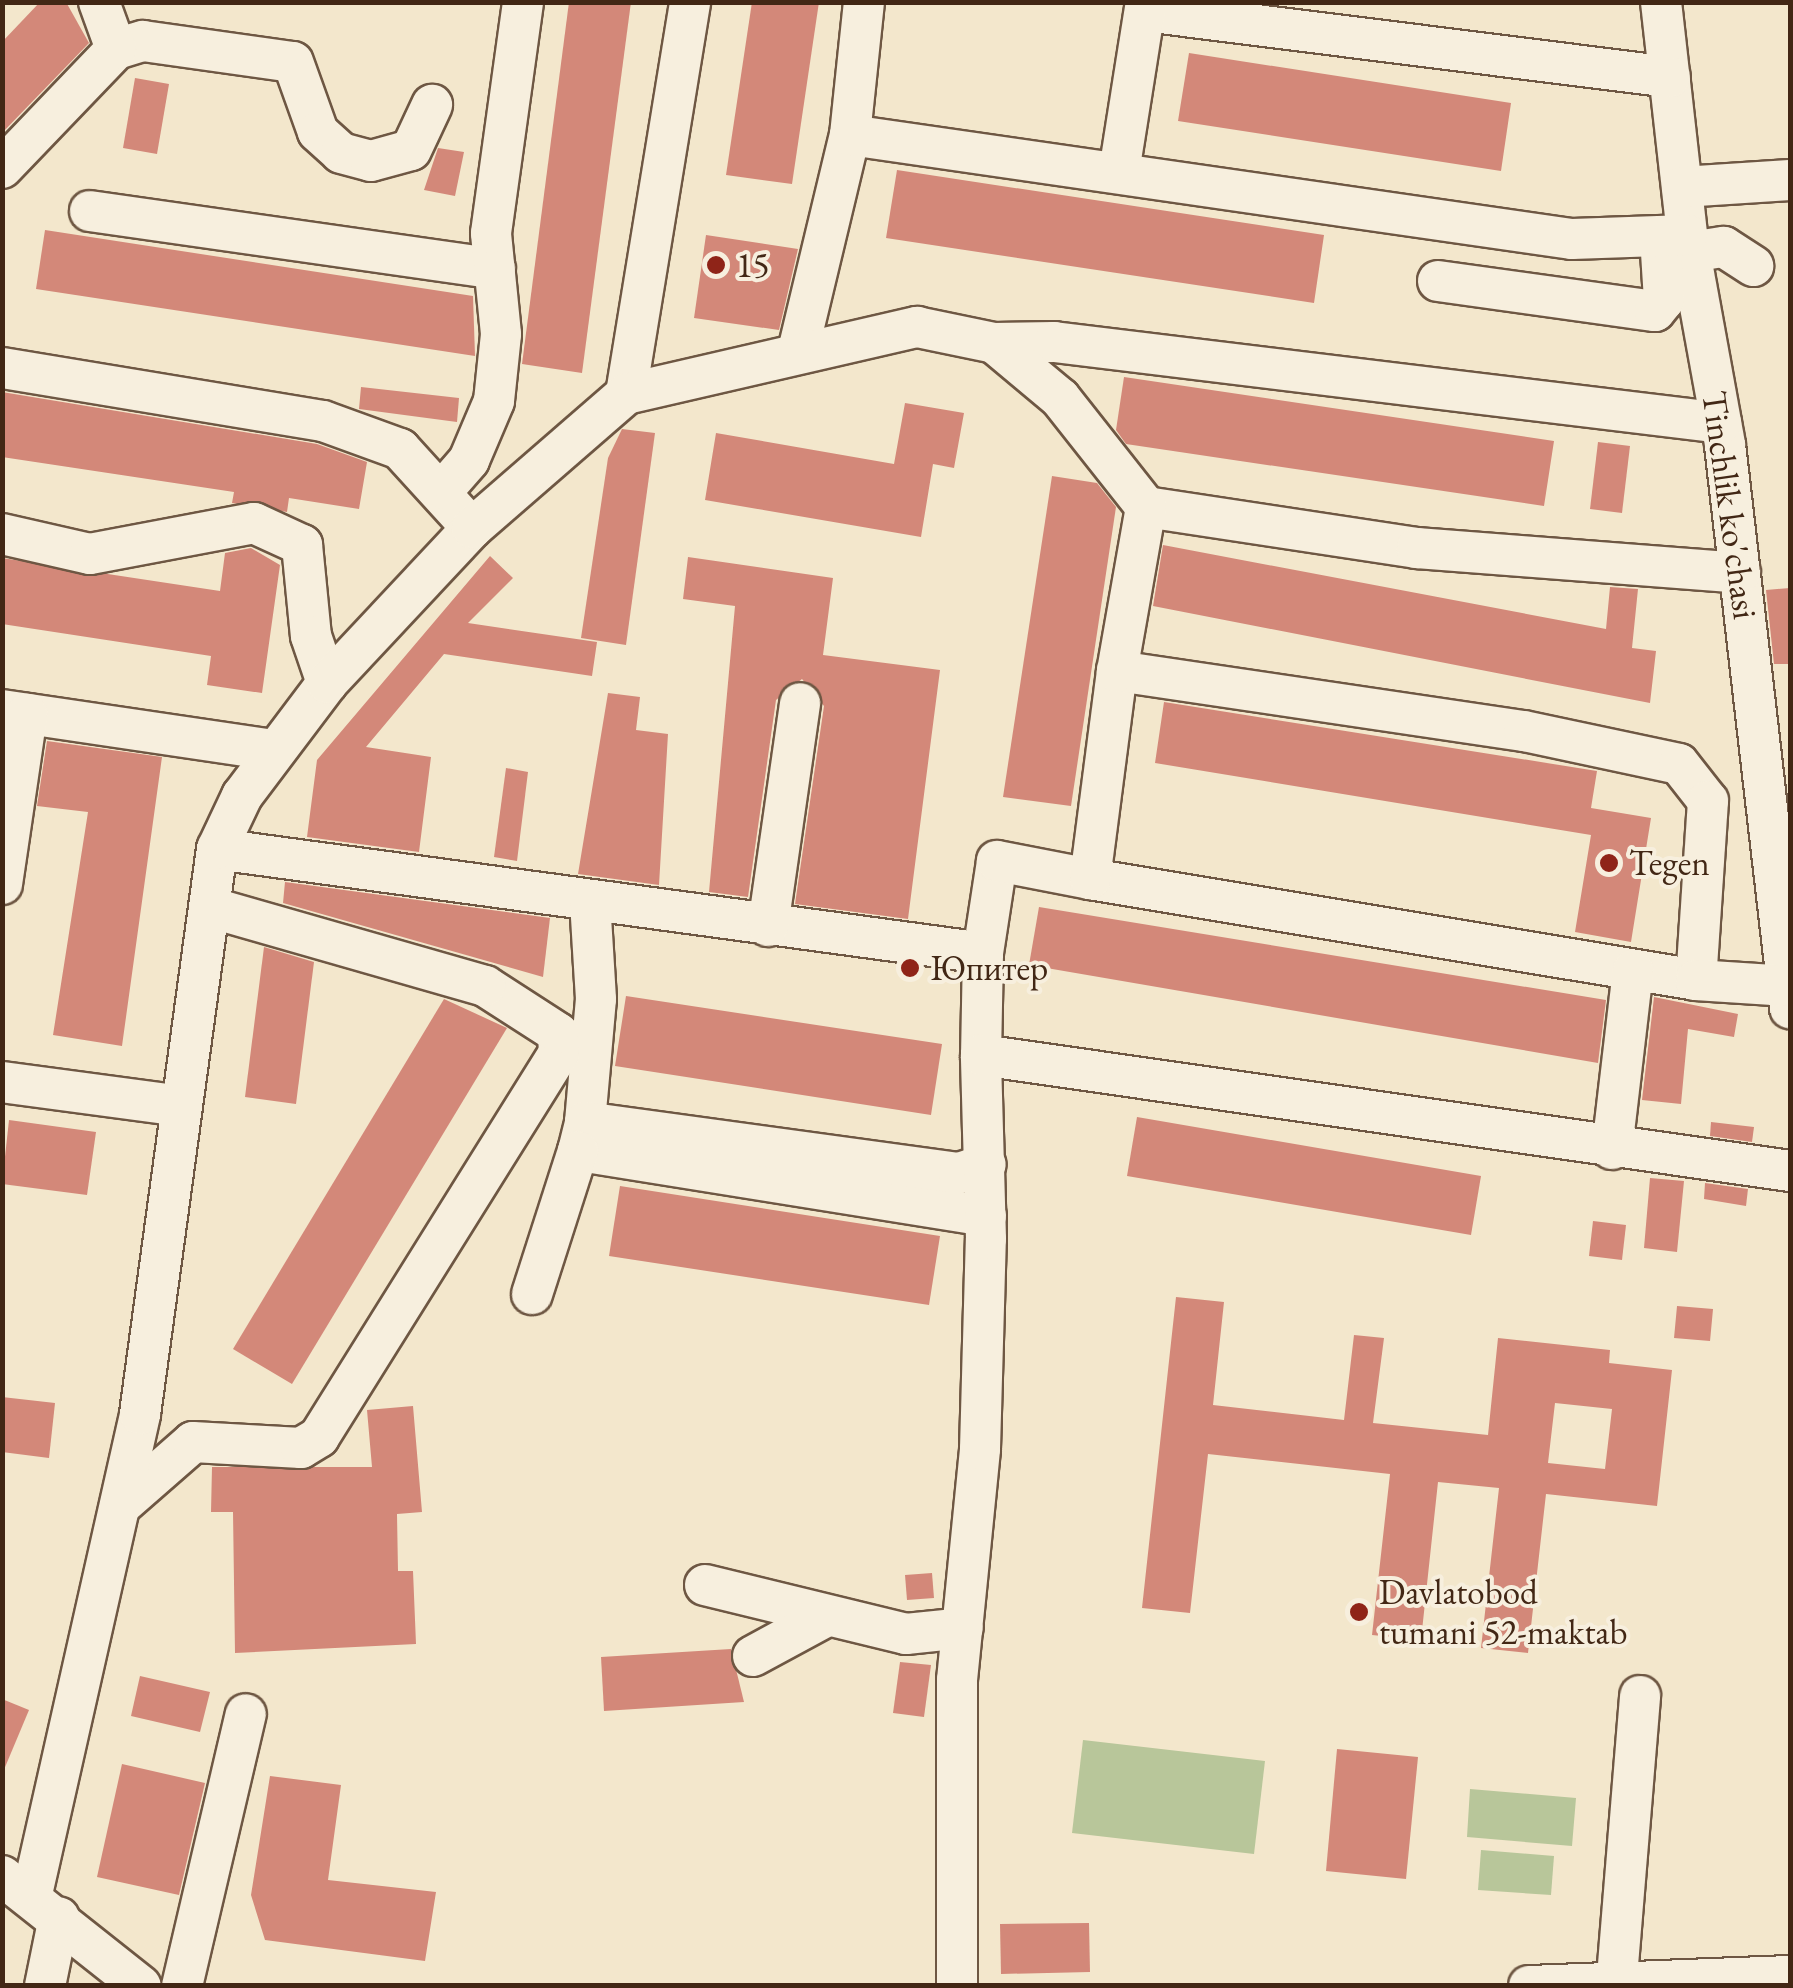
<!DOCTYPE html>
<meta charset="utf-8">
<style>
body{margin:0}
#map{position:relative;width:1793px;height:1988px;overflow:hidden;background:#f3e7cc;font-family:"EB Garamond",serif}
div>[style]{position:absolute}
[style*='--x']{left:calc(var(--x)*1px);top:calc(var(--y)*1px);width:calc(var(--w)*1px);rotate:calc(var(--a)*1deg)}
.green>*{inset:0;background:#b8c69a}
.building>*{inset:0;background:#d38879}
.roads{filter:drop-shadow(2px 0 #6e5743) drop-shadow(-2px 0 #6e5743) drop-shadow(0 2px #6e5743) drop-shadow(0 -2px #6e5743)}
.minor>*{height:40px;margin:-20px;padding:0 20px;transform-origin:20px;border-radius:20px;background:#f7efde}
.dots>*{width:28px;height:28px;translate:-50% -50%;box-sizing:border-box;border:5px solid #f7efde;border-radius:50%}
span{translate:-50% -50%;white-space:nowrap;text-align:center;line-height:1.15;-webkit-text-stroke:8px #f7efde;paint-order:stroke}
.poi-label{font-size:35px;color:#422715}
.left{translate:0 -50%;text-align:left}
.street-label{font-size:35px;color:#422715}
.frame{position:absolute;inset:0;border:5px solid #422715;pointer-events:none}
</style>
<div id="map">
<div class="green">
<div style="clip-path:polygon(1083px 1740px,1265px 1761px,1254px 1854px,1072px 1833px)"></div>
<div style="clip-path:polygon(1470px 1789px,1576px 1798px,1572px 1846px,1467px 1837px)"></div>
<div style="clip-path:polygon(1481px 1850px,1554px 1856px,1551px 1895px,1478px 1890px)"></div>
</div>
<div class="building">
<div style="clip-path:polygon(40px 2px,66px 2px,89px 43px,2px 133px,2px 42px)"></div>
<div style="clip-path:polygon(569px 2px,631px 2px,582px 373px,522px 364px)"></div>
<div style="clip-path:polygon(752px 2px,819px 2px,792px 184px,726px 175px)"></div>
<div style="clip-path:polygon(1189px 53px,1511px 103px,1501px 171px,1178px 121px)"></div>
<div style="clip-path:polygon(135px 78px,169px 84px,157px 154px,123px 148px)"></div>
<div style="clip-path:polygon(438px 148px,464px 152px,455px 196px,424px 190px)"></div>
<div style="clip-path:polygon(897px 170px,1324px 235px,1314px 303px,886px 238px)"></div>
<div style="clip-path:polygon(45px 230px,473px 296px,475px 356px,36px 289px)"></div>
<div style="clip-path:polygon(706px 235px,798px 249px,779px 330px,694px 318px)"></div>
<div style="clip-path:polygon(1124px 377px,1554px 441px,1544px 506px,1126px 444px,1116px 430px)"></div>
<div style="clip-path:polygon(361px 387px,459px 398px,457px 422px,359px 409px)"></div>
<div style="clip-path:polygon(2px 392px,317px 444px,367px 462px,359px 509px,289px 498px,287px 512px,232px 503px,234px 492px,2px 457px)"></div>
<div style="clip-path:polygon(905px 403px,964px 413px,954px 468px,933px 464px,921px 537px,705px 500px,716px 433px,894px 464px)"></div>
<div style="clip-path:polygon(622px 429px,655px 433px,626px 645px,581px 638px,608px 458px)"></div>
<div style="clip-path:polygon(1598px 442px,1630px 446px,1622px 513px,1590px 509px)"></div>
<div style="clip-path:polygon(1052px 476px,1097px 483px,1116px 507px,1071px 806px,1003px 797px)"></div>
<div style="clip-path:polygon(1163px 545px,1606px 629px,1610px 587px,1638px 589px,1632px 648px,1656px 651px,1650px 703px,1153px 606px)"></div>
<div style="clip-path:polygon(251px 548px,280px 565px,262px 693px,207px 685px,211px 656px,2px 624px,2px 558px,220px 591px,225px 553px)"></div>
<div style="clip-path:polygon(490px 556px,513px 578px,468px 623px,597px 642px,592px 676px,444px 654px,366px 747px,431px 757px,419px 852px,307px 837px,317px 760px)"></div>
<div style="clip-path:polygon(688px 557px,833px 578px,823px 655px,940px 670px,908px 919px,795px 904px,824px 706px,802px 679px,776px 700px,748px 897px,709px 892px,735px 606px,683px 599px)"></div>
<div style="clip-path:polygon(1790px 588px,1790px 664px,1774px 664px,1766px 590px)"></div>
<div style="clip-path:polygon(608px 693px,640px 697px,636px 730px,668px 734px,659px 885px,578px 874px)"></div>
<div style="clip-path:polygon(1164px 702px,1597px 771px,1591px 808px,1651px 818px,1631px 942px,1575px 932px,1591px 835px,1155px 763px)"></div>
<div style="clip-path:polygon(47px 741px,162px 757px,122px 1046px,53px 1035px,88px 812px,37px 806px)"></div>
<div style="clip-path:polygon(506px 768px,528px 772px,517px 861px,494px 857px)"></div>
<div style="clip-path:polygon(285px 882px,550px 918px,543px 977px,283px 903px)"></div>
<div style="clip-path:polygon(1039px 907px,1606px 1000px,1598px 1063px,1029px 965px)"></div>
<div style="clip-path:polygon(264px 947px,314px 962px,296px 1104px,245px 1097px)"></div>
<div style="clip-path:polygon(626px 996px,942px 1044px,931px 1115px,615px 1066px)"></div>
<div style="clip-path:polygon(1654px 997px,1738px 1014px,1734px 1037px,1688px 1029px,1681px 1104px,1642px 1100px)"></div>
<div style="clip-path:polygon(444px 999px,507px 1028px,292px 1384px,233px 1349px)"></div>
<div style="clip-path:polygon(1137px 1117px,1481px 1176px,1471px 1235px,1127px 1176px)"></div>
<div style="clip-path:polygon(9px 1120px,96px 1132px,87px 1195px,2px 1184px)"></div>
<div style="clip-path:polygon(1711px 1122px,1754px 1127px,1752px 1142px,1710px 1136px)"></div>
<div style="clip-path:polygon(1650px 1178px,1684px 1181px,1677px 1252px,1644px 1248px)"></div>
<div style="clip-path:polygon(1705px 1183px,1748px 1189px,1746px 1206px,1704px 1199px)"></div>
<div style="clip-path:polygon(620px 1186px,940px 1236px,929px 1305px,609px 1256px)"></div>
<div style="clip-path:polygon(1593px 1221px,1626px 1225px,1622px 1260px,1589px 1256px)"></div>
<div style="clip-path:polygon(evenodd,1176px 1297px,1224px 1302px,1213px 1405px,1344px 1420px,1354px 1335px,1384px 1338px,1373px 1423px,1488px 1435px,1498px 1338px,1610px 1350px,1609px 1363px,1672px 1370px,1657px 1506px,1546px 1494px,1528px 1653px,1481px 1648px,1499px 1488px,1438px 1482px,1421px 1640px,1372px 1635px,1390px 1474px,1208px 1454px,1190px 1613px,1142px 1608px,1176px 1297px,1555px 1403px,1612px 1409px,1605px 1469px,1548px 1463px,1555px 1403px)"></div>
<div style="clip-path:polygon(1677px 1306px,1713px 1309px,1710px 1341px,1674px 1338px)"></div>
<div style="clip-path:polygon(2px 1397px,55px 1403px,49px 1458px,2px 1452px)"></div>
<div style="clip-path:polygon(413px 1406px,422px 1512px,397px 1514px,398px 1571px,413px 1571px,416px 1644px,235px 1653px,233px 1512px,211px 1512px,212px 1467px,372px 1467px,367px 1410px)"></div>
<div style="clip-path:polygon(932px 1573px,934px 1598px,907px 1600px,905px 1575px)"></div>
<div style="clip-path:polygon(731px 1649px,744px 1702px,604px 1711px,601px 1657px)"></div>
<div style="clip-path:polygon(900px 1662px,931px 1665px,924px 1717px,893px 1713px)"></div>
<div style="clip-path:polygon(140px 1676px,210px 1692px,200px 1732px,131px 1716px)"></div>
<div style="clip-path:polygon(2px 1699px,29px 1710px,3px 1772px,2px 1772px)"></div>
<div style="clip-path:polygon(1337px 1749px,1418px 1757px,1406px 1879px,1326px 1871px)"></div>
<div style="clip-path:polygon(122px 1764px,205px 1783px,179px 1895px,97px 1877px)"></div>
<div style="clip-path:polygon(270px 1776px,341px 1785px,328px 1880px,436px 1892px,425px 1961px,265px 1940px,251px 1895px)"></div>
<div style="clip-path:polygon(1089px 1923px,1090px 1972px,1001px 1974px,1000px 1924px)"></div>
</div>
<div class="roads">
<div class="minor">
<div style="--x:1661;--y:2;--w:234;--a:83.6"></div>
<div style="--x:1687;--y:235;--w:213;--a:79.7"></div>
<div style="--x:1725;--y:445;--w:567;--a:83.41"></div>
<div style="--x:1145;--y:11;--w:529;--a:7.17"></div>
<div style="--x:116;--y:49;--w:28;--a:-17"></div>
<div style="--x:143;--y:41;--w:151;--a:8"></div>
<div style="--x:293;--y:62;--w:74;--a:70.3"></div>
<div style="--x:318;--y:132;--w:31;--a:42"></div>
<div style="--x:341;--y:153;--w:31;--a:15"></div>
<div style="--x:371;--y:161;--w:41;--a:-15.4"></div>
<div style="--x:411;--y:150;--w:50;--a:-65"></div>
<div style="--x:850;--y:135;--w:134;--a:-84"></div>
<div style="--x:2;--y:168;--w:165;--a:-46.2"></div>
<div style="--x:116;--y:49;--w:50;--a:-109.9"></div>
<div style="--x:1119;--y:172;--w:172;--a:-81"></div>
<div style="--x:1682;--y:187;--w:108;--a:-3.7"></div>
<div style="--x:90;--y:211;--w:409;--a:8.1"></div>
<div style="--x:1691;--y:252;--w:33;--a:-9"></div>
<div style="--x:1724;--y:247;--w:35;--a:33"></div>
<div style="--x:1438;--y:281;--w:219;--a:7.9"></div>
<div style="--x:1655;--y:311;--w:14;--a:-51"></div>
<div style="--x:1664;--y:300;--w:64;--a:-93.6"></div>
<div style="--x:994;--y:343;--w:60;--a:-1"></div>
<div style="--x:1054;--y:342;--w:672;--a:6.92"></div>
<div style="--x:798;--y:351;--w:222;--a:-76.5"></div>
<div style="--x:850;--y:135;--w:729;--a:8.2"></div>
<div style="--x:1572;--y:239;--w:115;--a:-2"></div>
<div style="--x:2;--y:368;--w:325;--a:9.4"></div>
<div style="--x:323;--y:421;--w:82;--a:20"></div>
<div style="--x:400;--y:449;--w:107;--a:47.7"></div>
<div style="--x:626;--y:394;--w:397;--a:-80.7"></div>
<div style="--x:444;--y:489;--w:38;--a:-49"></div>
<div style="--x:469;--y:460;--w:64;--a:-67"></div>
<div style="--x:494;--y:401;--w:67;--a:-84"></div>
<div style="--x:501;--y:334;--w:101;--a:-95.7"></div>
<div style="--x:491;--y:233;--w:233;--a:-82.1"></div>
<div style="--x:1146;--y:507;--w:274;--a:8.6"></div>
<div style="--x:1417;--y:548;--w:324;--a:4.4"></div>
<div style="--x:2;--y:534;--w:90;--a:12.8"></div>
<div style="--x:90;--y:554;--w:167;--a:-10.7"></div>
<div style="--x:254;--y:523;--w:53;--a:24.6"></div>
<div style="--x:302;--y:545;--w:91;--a:84.4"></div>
<div style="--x:311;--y:636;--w:50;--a:71.2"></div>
<div style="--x:2;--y:710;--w:275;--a:8.4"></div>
<div style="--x:217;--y:849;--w:773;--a:7.73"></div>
<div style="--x:983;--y:953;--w:102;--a:91.1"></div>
<div style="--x:1090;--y:879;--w:614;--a:9.46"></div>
<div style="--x:2;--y:884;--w:172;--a:-81.6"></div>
<div style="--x:768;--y:926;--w:225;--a:-81.8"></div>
<div style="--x:983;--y:953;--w:93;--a:-81.3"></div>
<div style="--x:997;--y:861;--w:95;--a:11"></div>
<div style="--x:1090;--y:879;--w:210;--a:-82.6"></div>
<div style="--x:1117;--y:671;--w:411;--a:8.4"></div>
<div style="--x:1524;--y:731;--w:158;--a:12"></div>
<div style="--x:1679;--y:764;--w:47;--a:51.9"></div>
<div style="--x:1708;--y:801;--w:179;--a:93.8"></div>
<div style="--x:1696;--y:980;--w:92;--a:3.7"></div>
<div style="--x:2;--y:1082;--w:181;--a:7.6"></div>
<div style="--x:585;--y:1122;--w:123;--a:-84.9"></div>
<div style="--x:596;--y:999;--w:97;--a:-93.5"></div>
<div style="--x:1612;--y:1149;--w:180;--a:-83.3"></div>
<div style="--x:986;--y:1216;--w:413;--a:-170.9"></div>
<div style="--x:578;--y:1151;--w:30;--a:-76"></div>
<div style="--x:585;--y:1122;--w:377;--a:7.8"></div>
<div style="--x:959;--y:1173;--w:28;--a:-18"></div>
<div style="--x:532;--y:1294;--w:150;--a:-72.2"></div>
<div style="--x:120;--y:1506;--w:97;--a:-41.2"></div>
<div style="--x:193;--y:1442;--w:108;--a:3.2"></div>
<div style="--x:301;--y:1448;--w:21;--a:-31"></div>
<div style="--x:319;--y:1437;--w:453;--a:-58"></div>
<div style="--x:559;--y:1053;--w:20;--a:-93"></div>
<div style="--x:558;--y:1033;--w:87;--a:-147.2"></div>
<div style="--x:485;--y:986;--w:286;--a:-164"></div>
<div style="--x:705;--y:1585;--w:207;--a:13.7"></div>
<div style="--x:906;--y:1634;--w:57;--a:-6"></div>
<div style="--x:753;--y:1656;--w:80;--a:-28.5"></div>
<div style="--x:2;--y:1876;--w:177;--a:38.4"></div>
<div style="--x:32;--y:1894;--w:492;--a:-77.3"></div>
<div style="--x:140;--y:1414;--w:570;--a:-82.24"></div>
<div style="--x:217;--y:849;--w:59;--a:-64.7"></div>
<div style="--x:242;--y:796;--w:141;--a:-53"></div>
<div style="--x:327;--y:683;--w:212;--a:-46.9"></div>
<div style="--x:472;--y:528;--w:204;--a:-41"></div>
<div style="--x:626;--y:394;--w:299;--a:-13"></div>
<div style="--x:917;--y:327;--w:79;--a:11.7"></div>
<div style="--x:994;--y:343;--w:86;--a:39.8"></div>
<div style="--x:1060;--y:398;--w:139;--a:51.7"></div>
<div style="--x:1146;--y:507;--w:167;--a:100"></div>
<div style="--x:1617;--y:1977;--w:282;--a:-85.3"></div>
<div style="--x:45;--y:1986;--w:70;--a:-78.5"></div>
<div style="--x:182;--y:1986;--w:279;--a:-76.8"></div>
<div style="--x:957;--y:1986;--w:306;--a:-90"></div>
<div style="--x:957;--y:1680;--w:232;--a:-84.3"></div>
<div style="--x:980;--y:1449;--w:210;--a:-88.4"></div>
<div style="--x:986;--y:1239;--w:184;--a:-91.6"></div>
<div style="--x:981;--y:1055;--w:817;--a:8.16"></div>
<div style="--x:1529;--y:1986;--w:261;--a:-2.2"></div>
</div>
</div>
<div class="dots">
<div style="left:716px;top:265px;background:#8f2418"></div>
<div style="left:1609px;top:863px;background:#8f2418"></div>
<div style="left:910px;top:968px;background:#8f2418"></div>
<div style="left:1359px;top:1612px;background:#8f2418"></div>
</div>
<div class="poi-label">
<span class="left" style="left:736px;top:265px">15</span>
<span class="left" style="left:1629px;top:863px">Tegen</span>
<span class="left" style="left:930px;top:968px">Юпитер</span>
<span class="left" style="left:1379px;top:1612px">Davlatobod<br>tumani 52-maktab</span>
</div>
<div class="street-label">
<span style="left:1730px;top:505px;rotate:82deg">Tinchlik ko'chasi</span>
</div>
<div class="frame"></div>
</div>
